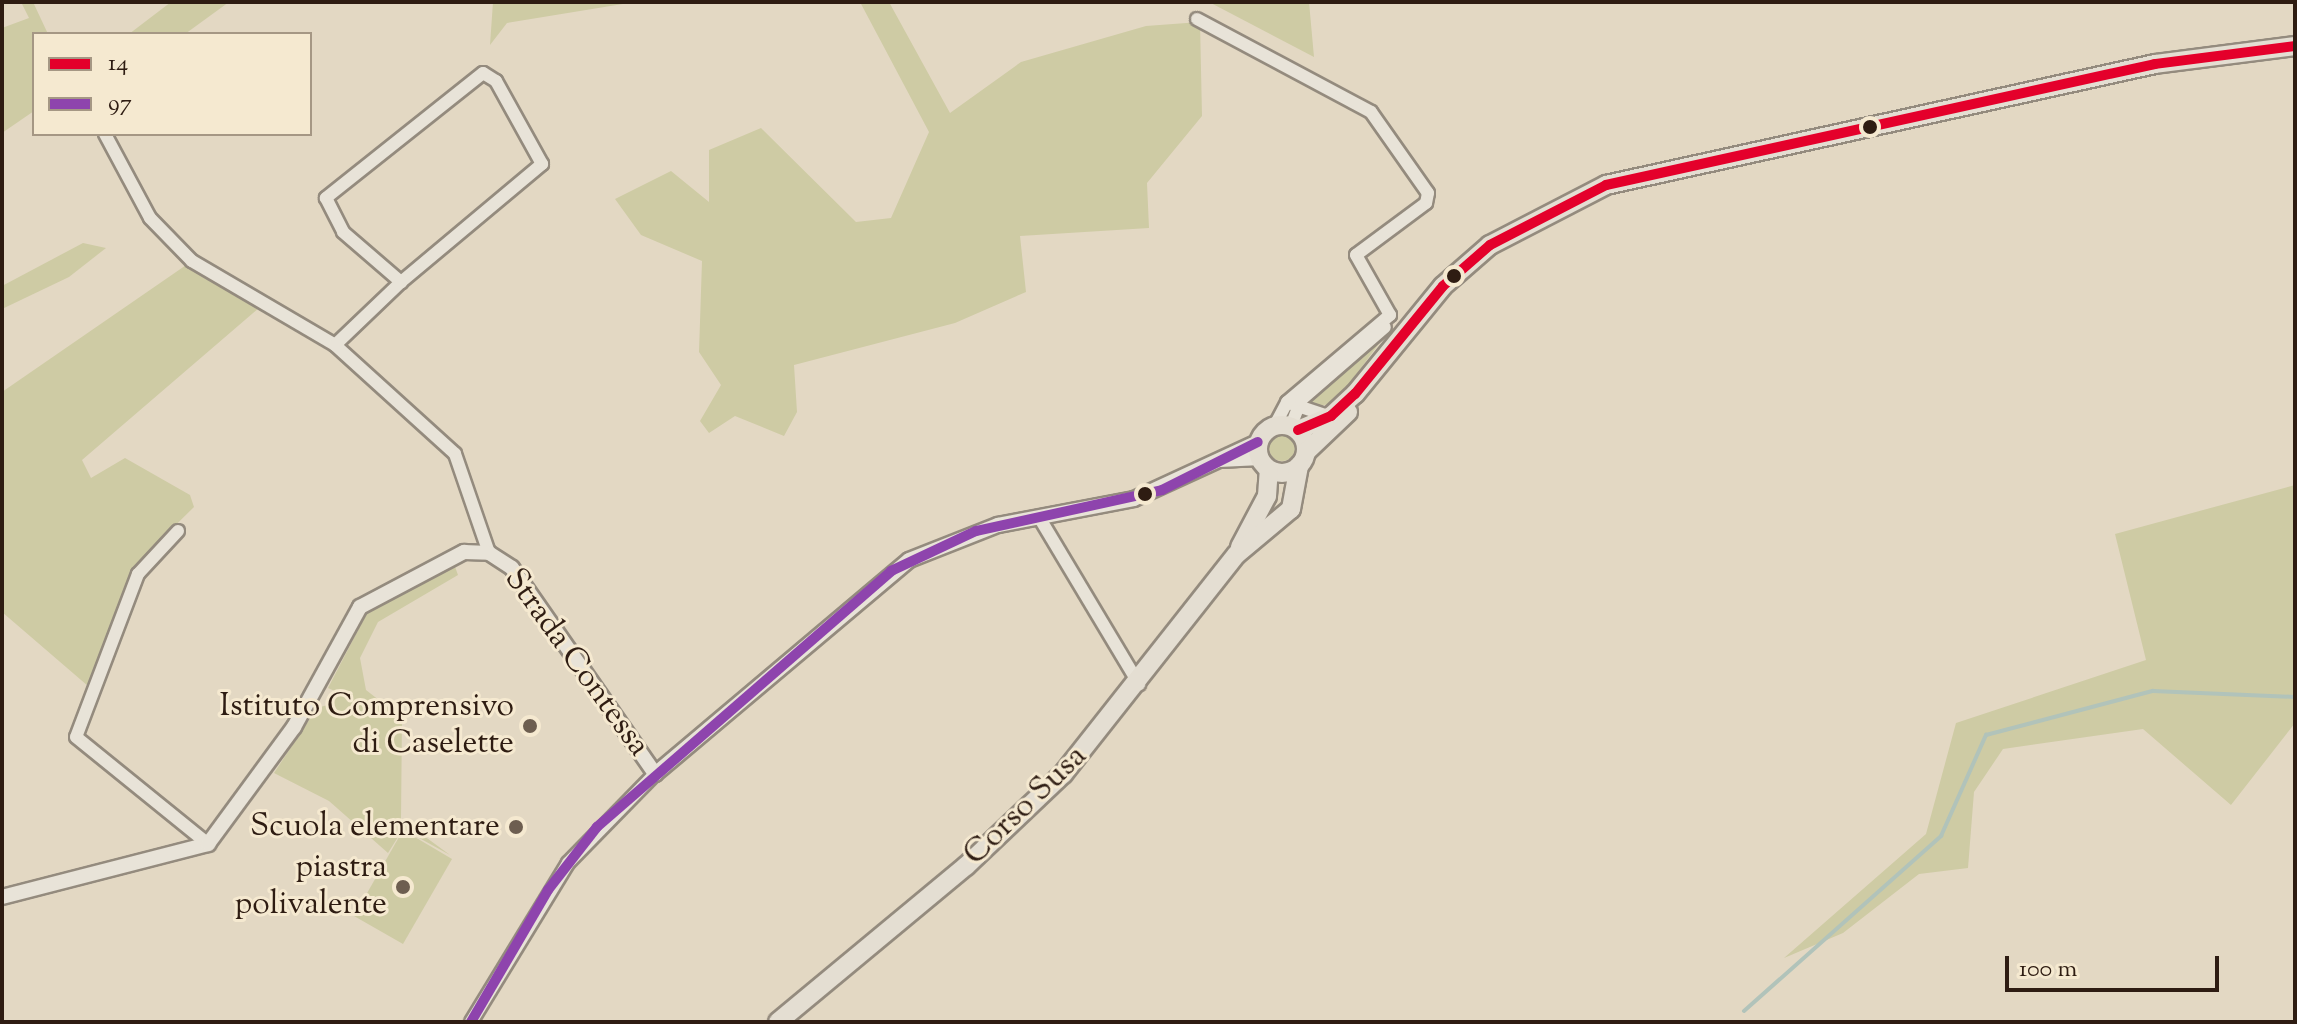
<!DOCTYPE html>
<style>
body{margin:0}
#map{position:relative;width:2297px;height:1024px;overflow:hidden;background:#e3d8c3;font-family:"Sorts Mill Goudy",serif}
div>[style]{position:absolute}
[style*='--x']{left:calc(var(--x)*1px);top:calc(var(--y)*1px);width:calc(var(--w)*1px);rotate:calc(var(--a)*1deg)}
.green>*{inset:0;background:#cecba4}
.round{border-radius:50%}
.stream>*{height:4px;margin:-2px;padding:0 2px;transform-origin:2px;border-radius:2px;background:#b1c3ba}
.roads{filter:drop-shadow(2px 0 #948b7e) drop-shadow(-2px 0 #948b7e) drop-shadow(0 2px #948b7e) drop-shadow(0 -2px #948b7e)}
.minor>*{height:12px;margin:-6px;padding:0 6px;transform-origin:6px;border-radius:6px;background:#e8e3d8}
.tertiary>*{height:14px;margin:-7px;padding:0 7px;transform-origin:7px;border-radius:7px;background:#e8e3d8}
.primary>*{height:18px;margin:-9px;padding:0 9px;transform-origin:9px;border-radius:9px;background:#e4ded2}
.primary>.ring{margin:-9px;padding:0;box-sizing:content-box;background:none;border:18px solid #e4ded2;border-radius:50%}
.bus-1>*{height:10px;margin:-5px;padding:0 5px;transform-origin:5px;border-radius:5px;background:#e4002b}
.bus-2>*{height:10px;margin:-5px;padding:0 5px;transform-origin:5px;border-radius:5px;background:#8e44ad}
.dots>*{width:22px;height:22px;translate:-50% -50%;box-sizing:border-box;border:4px solid #f5e9d0;border-radius:50%}
span{translate:-50% -50%;white-space:nowrap;text-align:center;line-height:1.15;-webkit-text-stroke:6px #f5e9d0;paint-order:stroke}
.street-label{font-size:32px;color:#2e1c12}
.poi-label{font-size:32px;color:#2e1c12}
.right{translate:-100% -50%;text-align:right}
.frame{position:absolute;inset:0;border:4px solid #2e1c12;pointer-events:none}
.legend{position:absolute;left:32px;top:32px;width:280px;height:104px;box-sizing:border-box;background:#f5e9d0;border:2px solid #a59784;margin:0;padding:10px 14px;list-style:none;font-size:24px;color:#2e1c12}
.legend li{display:flex;align-items:center;gap:16px;height:40px}
.legend b{width:40px;border:2px solid #a59784}
.scale{position:absolute;left:2005px;top:956px;width:214px;height:36px;box-sizing:border-box;border:4px solid #2e1c12;border-top:0;padding-left:10px;font-size:24px;line-height:28px;white-space:nowrap;color:#2e1c12;-webkit-text-stroke:6px #f5e9d0;paint-order:stroke}
</style>
<div id="map">
<div class="green">
<div style="clip-path:polygon(21px 2px,33px 2px,48px 34px,34px 34px,34px 111px,2px 133px,2px 28px,29px 18px)"></div>
<div style="clip-path:polygon(171px 2px,229px 2px,185px 34px,129px 34px)"></div>
<div style="clip-path:polygon(493px 2px,635px 2px,507px 23px,490px 45px)"></div>
<div style="clip-path:polygon(860px 2px,889px 2px,950px 113px,1021px 62px,1146px 26px,1200px 22px,1202px 116px,1147px 183px,1149px 228px,1020px 236px,1026px 292px,955px 323px,794px 365px,797px 412px,784px 436px,735px 416px,709px 433px,700px 421px,721px 385px,699px 352px,702px 261px,641px 235px,615px 199px,671px 171px,709px 202px,709px 150px,761px 128px,856px 222px,891px 218px,929px 132px)"></div>
<div style="clip-path:polygon(1209px 2px,1309px 2px,1314px 57px)"></div>
<div style="clip-path:polygon(83px 243px,106px 248px,69px 277px,2px 309px,2px 286px)"></div>
<div style="clip-path:polygon(192px 261px,266px 302px,82px 460px,91px 478px,125px 458px,190px 495px,194px 507px,136px 564px,88px 686px,2px 612px,2px 392px)"></div>
<div style="clip-path:polygon(1387px 333px,1334px 404px,1311px 406px,1309px 400px)"></div>
<div class="round" style="left:1269px;top:435px;width:26px;height:26px"></div>
<div style="clip-path:polygon(2295px 485px,2295px 723px,2231px 805px,2143px 729px,2003px 749px,1974px 792px,1968px 868px,1919px 874px,1843px 933px,1784px 958px,1926px 834px,1956px 723px,2146px 660px,2115px 534px)"></div>
<div style="clip-path:polygon(454px 564px,458px 575px,378px 622px,360px 658px,366px 690px,402px 718px,401px 819px,450px 855px,403px 829px,388px 853px,329px 801px,274px 773px,317px 708px,331px 704px,337px 692px,328px 688px,368px 611px)"></div>
<div style="clip-path:polygon(403px 830px,452px 859px,403px 944px,354px 916px)"></div>
</div>
<div class="stream">
<div style="--x:1744;--y:1011;--w:264;--a:-41.6"></div>
<div style="--x:1941;--y:836;--w:111;--a:-66"></div>
<div style="--x:1986;--y:735;--w:173;--a:-14.8"></div>
<div style="--x:2153;--y:691;--w:142;--a:2.4"></div>
</div>
<div class="roads">
<div class="minor">
<div style="--x:1197;--y:19;--w:197;--a:28.1"></div>
<div style="--x:1371;--y:112;--w:99;--a:54.9"></div>
<div style="--x:1428;--y:193;--w:10;--a:101"></div>
<div style="--x:1426;--y:203;--w:87;--a:143.4"></div>
<div style="--x:1356;--y:255;--w:69;--a:60.5"></div>
<div style="--x:105;--y:134;--w:95;--a:61.8"></div>
<div style="--x:150;--y:218;--w:60;--a:45.7"></div>
<div style="--x:192;--y:261;--w:166;--a:30.4"></div>
<div style="--x:401;--y:282;--w:184;--a:-39.9"></div>
<div style="--x:542;--y:164;--w:95;--a:-119"></div>
<div style="--x:496;--y:81;--w:15;--a:-148"></div>
<div style="--x:483;--y:73;--w:201;--a:141.5"></div>
<div style="--x:326;--y:198;--w:38;--a:63"></div>
<div style="--x:343;--y:232;--w:77;--a:40.8"></div>
<div style="--x:401;--y:282;--w:91;--a:136.3"></div>
<div style="--x:335;--y:345;--w:162;--a:42.2"></div>
<div style="--x:455;--y:454;--w:105;--a:71"></div>
<div style="--x:1289;--y:403;--w:41;--a:18.4"></div>
<div style="--x:1275;--y:425;--w:26;--a:-62"></div>
<div style="--x:1287;--y:402;--w:135;--a:-40.2"></div>
<div style="--x:1291;--y:426;--w:28;--a:-69"></div>
<div style="--x:1301;--y:400;--w:111;--a:-41"></div>
<div style="--x:1039;--y:517;--w:195;--a:59.1"></div>
<div style="--x:178;--y:531;--w:59;--a:132.9"></div>
<div style="--x:138;--y:574;--w:174;--a:110.8"></div>
<div style="--x:76;--y:737;--w:170;--a:39"></div>
<div style="--x:471;--y:1022;--w:186;--a:-58.6"></div>
<div style="--x:568;--y:863;--w:124;--a:-45.7"></div>
</div>
<div class="tertiary">
<div style="--x:1221;--y:460;--w:38;--a:-3"></div>
<div style="--x:2;--y:897;--w:213;--a:-14.4"></div>
<div style="--x:208;--y:844;--w:145;--a:-53.7"></div>
<div style="--x:294;--y:727;--w:137;--a:-61.2"></div>
<div style="--x:360;--y:607;--w:118;--a:-27.9"></div>
<div style="--x:464;--y:552;--w:25;--a:2"></div>
<div style="--x:489;--y:553;--w:27;--a:33"></div>
<div style="--x:512;--y:568;--w:251;--a:55.2"></div>
<div style="--x:655;--y:774;--w:332;--a:-40.1"></div>
<div style="--x:909;--y:560;--w:96;--a:-21.5"></div>
<div style="--x:998;--y:525;--w:138;--a:-10.8"></div>
<div style="--x:1134;--y:499;--w:136;--a:-24.7"></div>
</div>
<div class="primary">
<div class="ring" style="left:1258px;top:425px;width:30px;height:30px"></div>
<div style="--x:1298;--y:430;--w:36;--a:-23"></div>
<div style="--x:1331;--y:416;--w:33;--a:-43"></div>
<div style="--x:1355;--y:394;--w:139;--a:-50.8"></div>
<div style="--x:1443;--y:286;--w:62;--a:-41.1"></div>
<div style="--x:1490;--y:245;--w:131;--a:-27.3"></div>
<div style="--x:1606;--y:185;--w:562;--a:-12.43"></div>
<div style="--x:2155;--y:64;--w:141;--a:-7.3"></div>
<div style="--x:1306;--y:452;--w:58;--a:-43.6"></div>
<div style="--x:1240;--y:547;--w:58;--a:-62.1"></div>
<div style="--x:1267;--y:496;--w:26;--a:-86"></div>
<div style="--x:778;--y:1022;--w:244;--a:-39.7"></div>
<div style="--x:966;--y:866;--w:134;--a:-43.5"></div>
<div style="--x:1063;--y:774;--w:280;--a:-51.7"></div>
<div style="--x:1237;--y:554;--w:70;--a:-39.8"></div>
<div style="--x:1291;--y:509;--w:44;--a:-79.5"></div>
</div>
</div>
<div class="bus-1">
<div style="--x:1298;--y:430;--w:36;--a:-23"></div>
<div style="--x:1331;--y:416;--w:33;--a:-43"></div>
<div style="--x:1355;--y:394;--w:139;--a:-50.8"></div>
<div style="--x:1443;--y:286;--w:62;--a:-41.1"></div>
<div style="--x:1490;--y:245;--w:131;--a:-27.3"></div>
<div style="--x:1606;--y:185;--w:562;--a:-12.43"></div>
<div style="--x:2155;--y:64;--w:141;--a:-7.3"></div>
</div>
<div class="bus-2">
<div style="--x:471;--y:1022;--w:153;--a:-59.7"></div>
<div style="--x:548;--y:890;--w:80;--a:-52.1"></div>
<div style="--x:597;--y:827;--w:390;--a:-41"></div>
<div style="--x:891;--y:571;--w:94;--a:-25.2"></div>
<div style="--x:976;--y:531;--w:190;--a:-12.4"></div>
<div style="--x:1162;--y:490;--w:107;--a:-26.6"></div>
</div>
<div class="dots">
<div style="left:1870px;top:127px;background:#2e1c12"></div>
<div style="left:1454px;top:276px;background:#2e1c12"></div>
<div style="left:1145px;top:494px;background:#2e1c12"></div>
<div style="left:530px;top:726px;background:#6d5e50"></div>
<div style="left:516px;top:827px;background:#6d5e50"></div>
<div style="left:403px;top:887px;background:#6d5e50"></div>
</div>
<div class="street-label">
<span style="left:576px;top:663px;rotate:54deg">Strada Contessa</span>
<span style="left:1026px;top:806px;rotate:-44deg">Corso Susa</span>
</div>
<div class="poi-label">
<span class="right" style="left:514px;top:726px">Istituto Comprensivo<br>di Caselette</span>
<span class="right" style="left:500px;top:827px">Scuola elementare</span>
<span class="right" style="left:387px;top:887px">piastra<br>polivalente</span>
</div>
<div class="frame"></div>
<ul class="legend">
<li><b style="height:10px;background:#e4002b"></b>14</li>
<li><b style="height:10px;background:#8e44ad"></b>97</li>
</ul>
<div class="scale">100 m</div>
</div>
